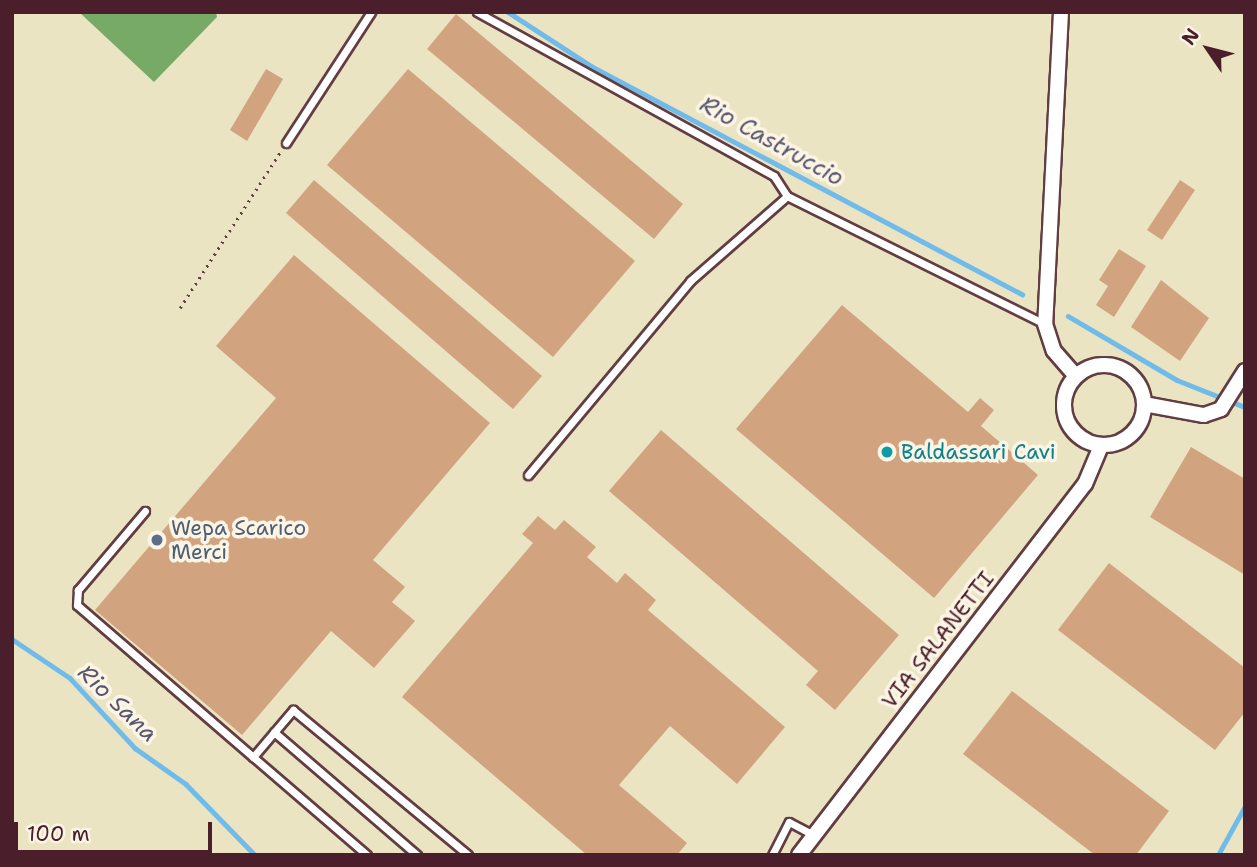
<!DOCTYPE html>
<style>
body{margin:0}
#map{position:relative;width:1257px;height:867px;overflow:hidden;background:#ebe4c3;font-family:"Shantell Sans",sans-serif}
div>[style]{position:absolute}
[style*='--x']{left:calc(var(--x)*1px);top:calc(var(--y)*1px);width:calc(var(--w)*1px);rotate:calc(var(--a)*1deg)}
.forest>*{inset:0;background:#76aa66}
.stream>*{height:4.5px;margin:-2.25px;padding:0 2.25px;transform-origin:2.25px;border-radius:2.25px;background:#70bbe9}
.building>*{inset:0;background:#d1a47f}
.path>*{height:2.5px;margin-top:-1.25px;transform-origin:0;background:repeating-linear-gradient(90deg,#623d42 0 2px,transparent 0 7px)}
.roads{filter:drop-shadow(2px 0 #623d42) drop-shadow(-2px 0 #623d42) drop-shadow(0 2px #623d42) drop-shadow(0 -2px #623d42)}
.lane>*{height:7px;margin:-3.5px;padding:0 3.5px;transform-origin:3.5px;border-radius:3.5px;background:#fff}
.street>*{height:14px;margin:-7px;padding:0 7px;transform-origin:7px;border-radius:7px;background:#fff}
.street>.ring{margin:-7px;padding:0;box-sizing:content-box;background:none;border:14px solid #fff;border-radius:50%}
.dots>*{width:19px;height:19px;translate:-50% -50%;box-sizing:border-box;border:4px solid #fcf5e5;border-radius:50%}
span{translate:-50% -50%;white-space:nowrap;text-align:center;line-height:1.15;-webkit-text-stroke:7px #fcf5e5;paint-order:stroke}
.culture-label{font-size:21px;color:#0d838f}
.left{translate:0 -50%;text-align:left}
.service-label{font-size:21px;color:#4e5e75}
.street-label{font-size:21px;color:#4a1f2b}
.water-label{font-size:23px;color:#57566e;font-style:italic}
.frame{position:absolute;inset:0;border:14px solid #4a1f2b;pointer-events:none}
.north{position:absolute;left:1173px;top:14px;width:70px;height:70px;-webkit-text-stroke:5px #fcf5e5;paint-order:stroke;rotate:305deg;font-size:19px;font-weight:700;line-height:28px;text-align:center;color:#4a1f2b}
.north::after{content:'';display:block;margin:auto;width:24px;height:32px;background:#4a1f2b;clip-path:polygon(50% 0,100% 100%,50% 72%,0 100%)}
.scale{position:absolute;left:14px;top:822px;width:198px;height:32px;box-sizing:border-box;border:4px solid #4a1f2b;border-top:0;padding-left:9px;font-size:21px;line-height:24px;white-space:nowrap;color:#4a1f2b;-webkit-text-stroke:5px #fcf5e5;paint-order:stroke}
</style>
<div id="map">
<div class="forest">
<div style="clip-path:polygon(79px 12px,216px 12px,217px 17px,154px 82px)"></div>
</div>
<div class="stream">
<div style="--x:508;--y:12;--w:99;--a:33"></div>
<div style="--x:591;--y:66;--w:488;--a:27.9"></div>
<div style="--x:1068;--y:316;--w:126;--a:30.4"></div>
<div style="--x:1177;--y:380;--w:73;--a:21.7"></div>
<div style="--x:12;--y:639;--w:70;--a:33.9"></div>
<div style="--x:70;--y:678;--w:96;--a:47.1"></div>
<div style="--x:135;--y:748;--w:62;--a:35.2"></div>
<div style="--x:186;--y:784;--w:99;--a:45.8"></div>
<div style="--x:1218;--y:855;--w:56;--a:-61.1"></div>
</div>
<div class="building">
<div style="clip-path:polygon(456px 14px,683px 204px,654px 239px,427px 49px)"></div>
<div style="clip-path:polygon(266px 69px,283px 79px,247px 141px,230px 130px)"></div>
<div style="clip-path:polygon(408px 69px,635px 261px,553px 357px,327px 165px)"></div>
<div style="clip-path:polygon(314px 180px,542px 376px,513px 409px,286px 213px)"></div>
<div style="clip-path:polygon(1180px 180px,1195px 190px,1162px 240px,1147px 230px)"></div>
<div style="clip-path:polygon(1119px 249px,1146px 266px,1114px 317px,1096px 305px,1108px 286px,1099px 280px)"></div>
<div style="clip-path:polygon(294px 255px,490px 423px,373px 560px,405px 587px,392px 602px,415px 621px,374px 668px,331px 631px,242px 735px,95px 610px,276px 398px,216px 346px)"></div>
<div style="clip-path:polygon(1161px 280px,1209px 318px,1180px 361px,1131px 327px)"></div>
<div style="clip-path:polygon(842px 305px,968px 412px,980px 398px,994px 410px,981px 426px,1038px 475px,934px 598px,736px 429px)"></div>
<div style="clip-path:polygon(661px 430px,899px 635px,835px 710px,806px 685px,818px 671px,609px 491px)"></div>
<div style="clip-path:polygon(1191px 447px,1245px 479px,1245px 575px,1150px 517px)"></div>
<div style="clip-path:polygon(538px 516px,555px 530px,564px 520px,596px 547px,587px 557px,617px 583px,625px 573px,656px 600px,648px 610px,785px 727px,737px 784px,670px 726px,619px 785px,687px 843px,677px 855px,587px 855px,402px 697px,533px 543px,522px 534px)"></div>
<div style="clip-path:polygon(1109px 563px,1245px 668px,1245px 712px,1215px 750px,1058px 630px)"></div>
<div style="clip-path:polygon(1012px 691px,1169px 811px,1136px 855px,1095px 855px,963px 754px)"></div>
</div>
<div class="path">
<div style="--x:180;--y:308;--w:185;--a:-57.3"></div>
</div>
<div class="roads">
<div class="lane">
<div style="--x:477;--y:12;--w:339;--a:28.9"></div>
<div style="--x:774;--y:176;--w:24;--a:57"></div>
<div style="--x:286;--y:143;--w:156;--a:-57"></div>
<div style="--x:528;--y:475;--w:253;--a:-50.1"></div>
<div style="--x:690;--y:281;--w:129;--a:-41.2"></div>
<div style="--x:787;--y:196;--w:288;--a:26.4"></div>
<div style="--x:145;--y:511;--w:104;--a:130.3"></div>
<div style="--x:78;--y:590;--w:15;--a:94"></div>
<div style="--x:77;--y:605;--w:233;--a:40.8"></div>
<div style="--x:274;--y:732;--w:189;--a:40.7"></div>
<div style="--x:367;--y:855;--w:150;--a:-139.3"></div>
<div style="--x:253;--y:757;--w:62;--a:-49.6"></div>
<div style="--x:293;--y:710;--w:227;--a:39.6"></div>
<div style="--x:772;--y:855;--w:37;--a:-63"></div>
<div style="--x:789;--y:822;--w:27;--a:28"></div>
</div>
<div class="street">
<div style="--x:1061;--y:12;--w:312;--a:92.9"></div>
<div style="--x:1045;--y:324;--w:28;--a:72"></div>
<div style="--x:1054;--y:351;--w:33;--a:49"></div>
<div class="ring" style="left:1064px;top:365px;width:66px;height:66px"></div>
<div style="--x:1144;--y:404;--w:61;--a:10.4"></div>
<div style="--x:1204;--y:415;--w:18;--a:-19"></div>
<div style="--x:1221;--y:409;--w:45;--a:-57.7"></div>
<div style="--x:799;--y:855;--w:468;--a:-52.4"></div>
<div style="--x:1085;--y:484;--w:41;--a:-67.2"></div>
</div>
</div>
<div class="dots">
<div style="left:887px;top:452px;background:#0f9aa8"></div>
<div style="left:157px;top:540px;background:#5c6f8a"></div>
</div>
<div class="culture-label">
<span class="left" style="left:901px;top:452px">Baldassari Cavi</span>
</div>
<div class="service-label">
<span class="left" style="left:171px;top:540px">Wepa Scarico<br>Merci</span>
</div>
<div class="street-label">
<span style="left:938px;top:640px;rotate:-52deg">VIA SALANETTI</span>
</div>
<div class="water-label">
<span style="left:772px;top:141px;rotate:29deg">Rio Castruccio</span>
<span style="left:118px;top:703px;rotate:44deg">Rio Sana</span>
</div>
<div class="frame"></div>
<div class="north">N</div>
<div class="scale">100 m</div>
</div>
